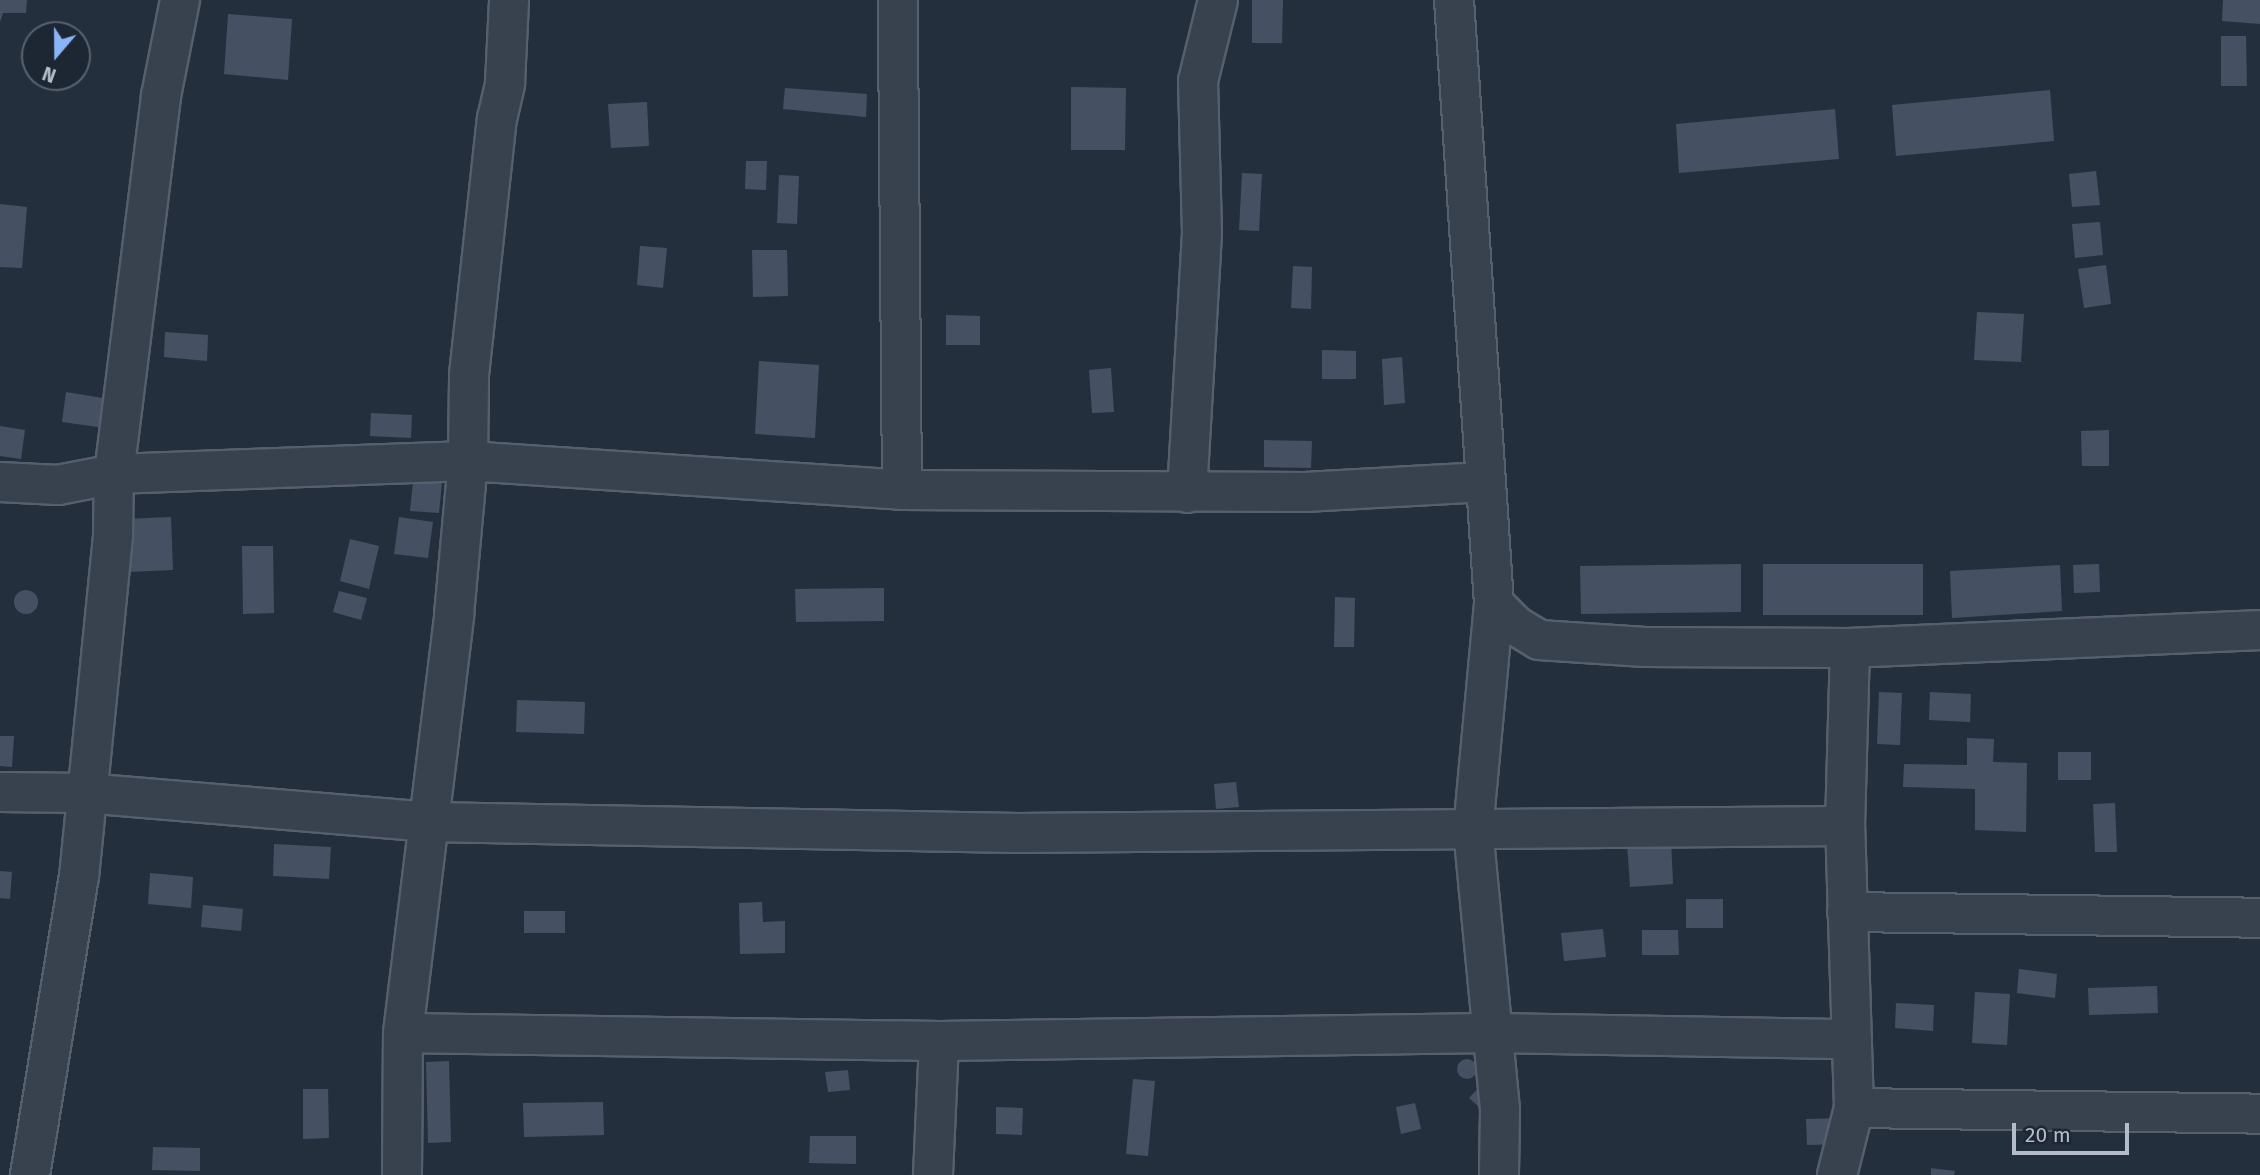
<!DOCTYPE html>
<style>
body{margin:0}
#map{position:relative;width:2260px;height:1175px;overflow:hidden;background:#242f3e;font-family:"Fira Sans",sans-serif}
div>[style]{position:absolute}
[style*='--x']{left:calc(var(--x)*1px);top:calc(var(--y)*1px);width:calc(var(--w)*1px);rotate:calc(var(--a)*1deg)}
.building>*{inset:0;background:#455162}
.round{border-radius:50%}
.roads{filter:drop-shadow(2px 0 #565f6c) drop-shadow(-2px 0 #565f6c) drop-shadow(0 2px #565f6c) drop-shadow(0 -2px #565f6c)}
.minor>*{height:38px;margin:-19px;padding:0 19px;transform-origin:19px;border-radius:19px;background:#38414e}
span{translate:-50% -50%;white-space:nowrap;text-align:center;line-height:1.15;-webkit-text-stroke:7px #1d2633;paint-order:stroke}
.north{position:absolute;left:21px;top:21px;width:70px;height:70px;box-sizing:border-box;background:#1d2633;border:2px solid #59626f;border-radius:50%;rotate:200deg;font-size:19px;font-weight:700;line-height:28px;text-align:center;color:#b4bcc9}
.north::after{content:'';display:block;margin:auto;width:24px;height:32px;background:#8ab4f8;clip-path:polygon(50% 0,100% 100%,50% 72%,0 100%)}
.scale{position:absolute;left:2012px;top:1123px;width:117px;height:32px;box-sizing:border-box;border:4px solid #b4bcc9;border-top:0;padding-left:9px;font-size:21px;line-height:24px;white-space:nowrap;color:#b4bcc9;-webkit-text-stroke:5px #1d2633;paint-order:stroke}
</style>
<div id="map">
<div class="building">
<div style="clip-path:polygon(0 0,27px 0,26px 13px,3px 13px,0 22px)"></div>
<div style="clip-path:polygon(1252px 0,1283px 0,1282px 43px,1252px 43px)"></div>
<div style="clip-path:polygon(2223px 0,2260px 0,2260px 24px,2222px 21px)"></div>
<div style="clip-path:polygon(228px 14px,292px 19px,288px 80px,224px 74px)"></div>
<div style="clip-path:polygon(2221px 36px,2246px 36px,2247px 86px,2221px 86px)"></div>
<div style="clip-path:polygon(1071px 87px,1126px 88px,1125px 150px,1071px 150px)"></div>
<div style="clip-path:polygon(785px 88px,867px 94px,866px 117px,783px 109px)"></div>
<div style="clip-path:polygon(2050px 90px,2054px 141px,1896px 156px,1892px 105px)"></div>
<div style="clip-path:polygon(647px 102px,649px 146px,611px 148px,608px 104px)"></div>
<div style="clip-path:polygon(1835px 109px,1839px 159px,1679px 173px,1676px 124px)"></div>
<div style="clip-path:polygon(746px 161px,767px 161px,766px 190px,745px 189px)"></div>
<div style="clip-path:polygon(2096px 171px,2100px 205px,2072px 207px,2069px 174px)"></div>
<div style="clip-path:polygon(1242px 173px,1262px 174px,1259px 231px,1239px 230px)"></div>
<div style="clip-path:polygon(779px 175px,799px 176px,797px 224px,777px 223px)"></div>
<div style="clip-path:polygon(0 204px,27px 207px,22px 268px,0 267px)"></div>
<div style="clip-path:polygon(2100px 222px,2103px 255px,2075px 258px,2072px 224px)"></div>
<div style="clip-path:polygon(640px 246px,667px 248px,663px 288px,637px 285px)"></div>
<div style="clip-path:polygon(752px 250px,787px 250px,788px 296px,753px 297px)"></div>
<div style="clip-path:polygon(2106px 265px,2111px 304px,2084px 308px,2078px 269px)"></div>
<div style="clip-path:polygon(1293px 266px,1312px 267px,1311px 309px,1291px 308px)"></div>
<div style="clip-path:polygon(1977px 312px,2024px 314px,2021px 362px,1974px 360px)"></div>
<div style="clip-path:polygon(946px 315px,980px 316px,980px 345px,946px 345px)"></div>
<div style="clip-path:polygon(165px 332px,208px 335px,207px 361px,164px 357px)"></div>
<div style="clip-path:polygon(1322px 350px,1356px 351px,1356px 379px,1322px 379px)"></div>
<div style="clip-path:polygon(1402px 357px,1405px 403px,1384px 405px,1382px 359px)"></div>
<div style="clip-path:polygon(759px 361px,819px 365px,815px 438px,755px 434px)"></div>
<div style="clip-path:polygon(1111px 368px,1114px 412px,1092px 413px,1089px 370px)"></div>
<div style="clip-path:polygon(66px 392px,109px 399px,105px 428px,62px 422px)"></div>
<div style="clip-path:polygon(371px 413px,412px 415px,411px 438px,370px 436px)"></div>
<div style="clip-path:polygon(0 426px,25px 430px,21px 459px,0 456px)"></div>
<div style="clip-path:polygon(2109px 430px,2109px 466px,2082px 466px,2081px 431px)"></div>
<div style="clip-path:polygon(1264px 440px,1312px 441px,1311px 468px,1264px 467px)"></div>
<div style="clip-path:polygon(413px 481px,442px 483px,439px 513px,410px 511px)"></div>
<div style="clip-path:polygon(171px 517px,173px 570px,127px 572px,124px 519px)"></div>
<div style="clip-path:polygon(399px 517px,433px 522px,428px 558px,394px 554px)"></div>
<div style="clip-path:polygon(350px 539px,379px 546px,369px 589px,340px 581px)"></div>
<div style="clip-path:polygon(242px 546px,273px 546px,274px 613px,243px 614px)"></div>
<div style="clip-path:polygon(1741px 564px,1741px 612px,1581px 614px,1580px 566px)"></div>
<div style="clip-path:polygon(1763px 564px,1923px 564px,1923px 615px,1763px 615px)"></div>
<div style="clip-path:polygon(2099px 564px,2100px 592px,2074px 593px,2073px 565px)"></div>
<div style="clip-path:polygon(2060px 565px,2062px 611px,1952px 618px,1950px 571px)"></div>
<div style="clip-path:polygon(884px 588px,884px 621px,796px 622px,795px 589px)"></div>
<div class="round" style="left:14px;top:590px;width:24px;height:24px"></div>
<div style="clip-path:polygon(339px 591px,367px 598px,361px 620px,333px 612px)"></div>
<div style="clip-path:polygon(1335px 597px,1355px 598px,1354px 647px,1334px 647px)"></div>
<div style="clip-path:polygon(1879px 692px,1902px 693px,1900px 745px,1877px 744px)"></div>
<div style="clip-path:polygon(1930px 692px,1971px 694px,1970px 722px,1929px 720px)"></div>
<div style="clip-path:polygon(517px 700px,585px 702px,584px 734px,516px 732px)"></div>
<div style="clip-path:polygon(0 736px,14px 736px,12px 767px,0 766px)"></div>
<div style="clip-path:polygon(1967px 738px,1994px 739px,1993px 762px,2027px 763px,2026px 832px,1975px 830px,1975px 789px,1903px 787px,1904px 764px,1967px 765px)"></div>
<div style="clip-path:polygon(2058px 752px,2091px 752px,2091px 780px,2058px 780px)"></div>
<div style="clip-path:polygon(1236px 782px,1239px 807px,1216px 809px,1214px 784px)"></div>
<div style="clip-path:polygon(2115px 803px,2117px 852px,2095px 852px,2093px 804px)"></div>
<div style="clip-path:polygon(1671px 840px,1673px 884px,1630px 887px,1627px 843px)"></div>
<div style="clip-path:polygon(274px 844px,331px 847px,329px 879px,273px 876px)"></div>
<div style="clip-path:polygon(0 871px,12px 872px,10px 899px,0 898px)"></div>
<div style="clip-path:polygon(150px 873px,193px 877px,191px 908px,148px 904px)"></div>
<div style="clip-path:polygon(1686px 899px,1723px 899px,1723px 928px,1686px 928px)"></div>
<div style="clip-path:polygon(762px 902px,763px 922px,785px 921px,785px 953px,740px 954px,739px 903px)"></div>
<div style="clip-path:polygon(203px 905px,243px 909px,241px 931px,201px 927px)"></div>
<div style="clip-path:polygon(524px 911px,565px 911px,565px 933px,524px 933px)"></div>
<div style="clip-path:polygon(1603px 929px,1606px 957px,1564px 961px,1561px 933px)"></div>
<div style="clip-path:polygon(1642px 930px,1678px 930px,1679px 955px,1642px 955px)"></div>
<div style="clip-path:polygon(2019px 969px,2057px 974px,2055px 998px,2017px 993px)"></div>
<div style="clip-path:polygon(2157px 986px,2158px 1013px,2089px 1015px,2088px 988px)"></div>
<div style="clip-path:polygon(1975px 992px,2010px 994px,2007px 1045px,1972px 1043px)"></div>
<div style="clip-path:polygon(1896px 1003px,1934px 1005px,1933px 1031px,1895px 1028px)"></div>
<div class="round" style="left:1457px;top:1059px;width:20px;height:20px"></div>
<div style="clip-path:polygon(449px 1061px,451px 1142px,428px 1143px,426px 1062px)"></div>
<div style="clip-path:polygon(848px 1070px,850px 1090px,828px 1092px,825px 1072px)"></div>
<div style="clip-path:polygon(1133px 1079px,1155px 1081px,1148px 1156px,1126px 1154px)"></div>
<div style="clip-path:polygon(1480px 1086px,1482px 1107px,1479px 1107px,1469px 1098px)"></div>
<div style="clip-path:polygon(303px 1089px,328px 1089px,329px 1138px,303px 1139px)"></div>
<div style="clip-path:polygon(603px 1102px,604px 1135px,524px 1137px,523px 1103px)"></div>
<div style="clip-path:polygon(1415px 1103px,1421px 1129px,1401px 1134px,1396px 1107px)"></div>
<div style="clip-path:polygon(996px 1107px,1023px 1108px,1022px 1135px,996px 1134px)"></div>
<div style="clip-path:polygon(1844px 1118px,1845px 1144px,1807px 1145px,1806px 1119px)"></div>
<div style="clip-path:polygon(810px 1136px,856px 1136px,856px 1164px,809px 1163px)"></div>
<div style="clip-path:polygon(153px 1147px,200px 1148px,200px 1171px,152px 1170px)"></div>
<div style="clip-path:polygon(1931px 1168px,1955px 1171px,1954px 1175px,1931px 1175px)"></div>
</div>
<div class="roads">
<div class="minor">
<div style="--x:1454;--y:0;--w:605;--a:86.21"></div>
<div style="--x:1494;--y:604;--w:31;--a:45"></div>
<div style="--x:1516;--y:626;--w:27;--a:31"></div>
<div style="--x:1539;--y:640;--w:106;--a:3.8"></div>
<div style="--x:1645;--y:647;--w:205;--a:0.3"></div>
<div style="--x:1850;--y:648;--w:410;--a:-2.5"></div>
<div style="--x:0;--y:482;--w:58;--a:3"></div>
<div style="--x:58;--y:485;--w:57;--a:-11.1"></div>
<div style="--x:114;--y:474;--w:354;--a:-2.1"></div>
<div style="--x:468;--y:461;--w:435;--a:3.8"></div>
<div style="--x:902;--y:490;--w:490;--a:-90.5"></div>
<div style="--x:902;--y:490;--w:403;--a:0.3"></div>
<div style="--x:1305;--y:492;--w:180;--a:-3.2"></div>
<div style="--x:1187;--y:493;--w:260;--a:-86.7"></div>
<div style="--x:1202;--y:233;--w:152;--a:-91.5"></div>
<div style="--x:1198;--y:81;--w:83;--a:-76.1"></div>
<div style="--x:1494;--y:604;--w:226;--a:95.3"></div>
<div style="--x:1473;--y:829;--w:282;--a:84.5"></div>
<div style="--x:1500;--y:1110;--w:65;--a:90.9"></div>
<div style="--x:0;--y:792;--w:85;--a:0.7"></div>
<div style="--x:85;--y:793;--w:346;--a:4.8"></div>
<div style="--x:430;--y:822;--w:588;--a:1.07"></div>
<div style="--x:1018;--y:833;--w:827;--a:-0.48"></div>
<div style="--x:1847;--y:912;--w:413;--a:0.8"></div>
<div style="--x:403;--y:1033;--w:536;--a:0.86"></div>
<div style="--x:939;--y:1041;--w:554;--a:-0.83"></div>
<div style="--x:1493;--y:1033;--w:359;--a:1"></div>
<div style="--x:1854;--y:1108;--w:406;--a:0.8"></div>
<div style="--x:30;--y:1175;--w:302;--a:-80.7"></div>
<div style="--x:79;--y:877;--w:344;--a:-84.3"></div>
<div style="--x:113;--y:535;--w:61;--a:-89.1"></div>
<div style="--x:114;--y:474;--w:381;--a:-82.9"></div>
<div style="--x:161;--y:96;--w:98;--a:-78.8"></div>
<div style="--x:402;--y:1175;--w:142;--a:-89.6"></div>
<div style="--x:403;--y:1033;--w:421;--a:-83"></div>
<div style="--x:454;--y:615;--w:155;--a:-84.8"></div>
<div style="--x:468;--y:461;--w:86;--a:-89.3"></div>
<div style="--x:469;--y:375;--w:258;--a:-83.8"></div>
<div style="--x:497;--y:119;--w:37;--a:-77"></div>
<div style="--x:505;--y:83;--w:83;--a:-87.2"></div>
<div style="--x:933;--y:1175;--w:134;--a:-87.4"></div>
<div style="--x:1837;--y:1175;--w:69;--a:-75.8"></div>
<div style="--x:1854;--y:1108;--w:282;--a:-91.8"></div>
<div style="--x:1845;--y:826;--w:178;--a:-88.4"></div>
</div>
</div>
<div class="north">N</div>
<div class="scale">20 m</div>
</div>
